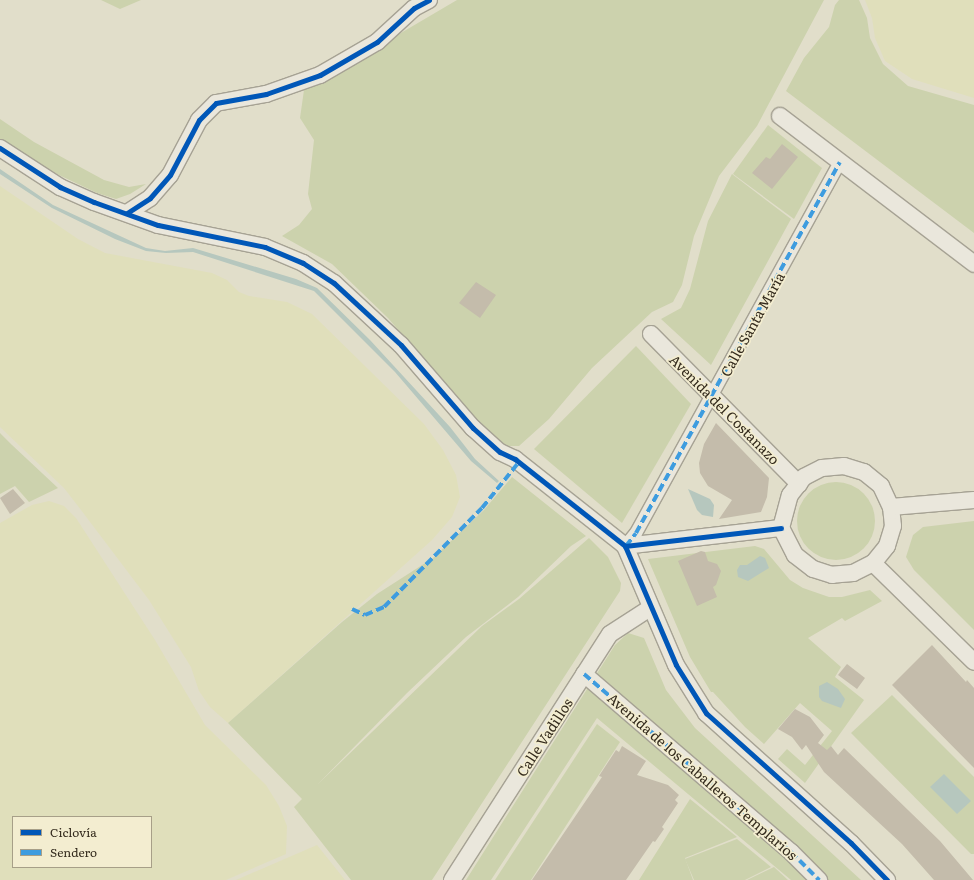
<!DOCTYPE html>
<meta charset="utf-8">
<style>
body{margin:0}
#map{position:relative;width:974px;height:880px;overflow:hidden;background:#e1deca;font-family:Literata,serif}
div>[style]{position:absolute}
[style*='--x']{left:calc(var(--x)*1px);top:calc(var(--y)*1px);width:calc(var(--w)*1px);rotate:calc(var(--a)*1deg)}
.farmland>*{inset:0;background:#e0dfbb}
.green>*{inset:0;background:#ccd2ad}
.round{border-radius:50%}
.water>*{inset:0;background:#b6c7be}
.building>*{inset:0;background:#c4bcab}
.roads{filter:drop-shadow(1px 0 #a6a294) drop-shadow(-1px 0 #a6a294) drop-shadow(0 1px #a6a294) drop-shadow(0 -1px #a6a294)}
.pedestrian>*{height:12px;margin:-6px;padding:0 6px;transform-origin:6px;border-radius:6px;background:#eae7dc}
.minor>*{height:16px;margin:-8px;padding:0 8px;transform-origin:8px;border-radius:8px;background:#eae7dc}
.quiet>*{height:4px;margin-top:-2px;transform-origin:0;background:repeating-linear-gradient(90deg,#3e9cdf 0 8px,transparent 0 12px)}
.cycleway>*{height:5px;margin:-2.5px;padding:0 2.5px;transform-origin:2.5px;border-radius:2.5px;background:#0057b8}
span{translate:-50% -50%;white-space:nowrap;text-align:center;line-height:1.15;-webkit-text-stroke:3.5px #f3edd0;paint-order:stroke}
.street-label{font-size:14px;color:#342b1d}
.legend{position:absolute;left:12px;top:816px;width:140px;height:52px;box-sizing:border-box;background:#f3edd0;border:1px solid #a79f88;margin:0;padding:5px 7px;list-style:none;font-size:12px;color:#342b1d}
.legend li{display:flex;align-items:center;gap:8px;height:20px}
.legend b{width:20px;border:1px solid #a79f88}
</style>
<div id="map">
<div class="farmland">
<div style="clip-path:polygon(865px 0,974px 0,974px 98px,912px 79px,885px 61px,875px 38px,872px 18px)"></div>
<div style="clip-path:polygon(0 186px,78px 239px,105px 253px,212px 273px,227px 280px,239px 292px,249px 296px,287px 302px,312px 314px,424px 424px,443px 450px,456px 475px,460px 497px,452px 517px,432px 540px,228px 723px,210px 707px,199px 691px,191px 667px,149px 600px,81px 510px,64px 488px,0 427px)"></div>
<div style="clip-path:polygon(evenodd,49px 501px,64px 506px,76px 518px,155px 640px,205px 725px,266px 785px,279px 806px,287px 826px,286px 854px,226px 880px,0 880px,0 523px,32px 505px,49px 501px,13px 817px,151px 817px,151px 867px,13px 867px,13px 817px)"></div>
<div style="clip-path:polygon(317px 845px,345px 880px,236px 880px)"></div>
</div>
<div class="green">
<div style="clip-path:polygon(101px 0,141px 0,120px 9px)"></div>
<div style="clip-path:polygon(457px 0,824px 0,757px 126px,719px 176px,694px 236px,682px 285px,673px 302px,652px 312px,592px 368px,549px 419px,519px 446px,505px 446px,479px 424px,388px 318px,332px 264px,282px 236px,299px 225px,312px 209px,308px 194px,314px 140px,300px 118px,304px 90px)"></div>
<div style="clip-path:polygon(839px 0,859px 0,867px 18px,870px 38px,883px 64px,908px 86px,974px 105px,974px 233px,786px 91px,804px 58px,829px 27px,835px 5px)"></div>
<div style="clip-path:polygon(0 119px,34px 142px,104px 180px,129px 187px,146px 184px,130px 194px,116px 199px,97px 193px,59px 175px,0 140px)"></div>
<div style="clip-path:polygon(768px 125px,822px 168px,794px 219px,733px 174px)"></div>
<div style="clip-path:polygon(732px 174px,791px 219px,711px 365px,661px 319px,681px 308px,690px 289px,708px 221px)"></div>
<div style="clip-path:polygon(636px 346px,691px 404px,622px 523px,534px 449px)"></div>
<div style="clip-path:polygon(0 433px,12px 445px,58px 488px,29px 502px,15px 486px,0 494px)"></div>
<div style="clip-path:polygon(512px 477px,586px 536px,571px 546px,518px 597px,466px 637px,407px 693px,317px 785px,482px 626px,519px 599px,589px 538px,608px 557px,621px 583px,620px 591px,432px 880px,351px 880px,294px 807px,302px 799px,228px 723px,342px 622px,377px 594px,433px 558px,484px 510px)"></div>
<div class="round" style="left:797px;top:482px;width:78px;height:78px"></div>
<div style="clip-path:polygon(974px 521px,974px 630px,914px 570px,906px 557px,913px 535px,923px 527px)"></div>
<div style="clip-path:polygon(755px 546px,764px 549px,790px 580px,803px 588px,829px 597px,842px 597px,870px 590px,882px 601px,845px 621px,842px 618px,808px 638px,841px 667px,835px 677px,864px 700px,805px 783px,778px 759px,787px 749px,805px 765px,832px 731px,800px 703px,764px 744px,745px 727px,713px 692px,711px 692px,690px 657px,648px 559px)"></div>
<div style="clip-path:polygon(628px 633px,644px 638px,666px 690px,695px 728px,861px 880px,791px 880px,597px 718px,491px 880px,466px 880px,615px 645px)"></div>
<div style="clip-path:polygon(892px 695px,974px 777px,974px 854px,971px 854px,851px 733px)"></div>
<div style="clip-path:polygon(597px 724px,620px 742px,531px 880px,495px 880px)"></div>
<div style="clip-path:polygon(690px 799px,737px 837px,685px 858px,693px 880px,639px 880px)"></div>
<div style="clip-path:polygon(737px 839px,771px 867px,745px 880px,694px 880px,685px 859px)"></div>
<div style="clip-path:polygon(774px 867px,788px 880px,747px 880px)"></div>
</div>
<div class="water">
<div style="clip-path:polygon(0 169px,53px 205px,146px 248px,165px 251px,193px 248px,296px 279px,317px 288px,370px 340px,450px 427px,475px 459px,499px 481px,497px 483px,471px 461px,395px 372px,314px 291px,193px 252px,166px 253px,146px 251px,115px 239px,52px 208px,0 174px)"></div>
<div style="clip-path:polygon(688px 489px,710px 499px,714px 505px,713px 517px,702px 515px,697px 510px)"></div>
<div style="clip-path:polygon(760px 556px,765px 558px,769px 568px,748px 581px,738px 577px,737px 570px,740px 565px,747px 565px)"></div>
<div style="clip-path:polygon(827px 682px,838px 689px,845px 699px,841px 708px,822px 701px,819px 697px,819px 686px)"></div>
<div style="clip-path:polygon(944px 774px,971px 801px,957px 814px,930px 787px)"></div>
</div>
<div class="building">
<div style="clip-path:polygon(782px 144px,798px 157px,772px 189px,752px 173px,766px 157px,770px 159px)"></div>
<div style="clip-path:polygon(476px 282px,496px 295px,480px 318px,459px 303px)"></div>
<div style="clip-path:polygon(716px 423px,769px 478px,767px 497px,761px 512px,719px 519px,732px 500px,708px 486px,700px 473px,699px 463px,704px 444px)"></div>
<div style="clip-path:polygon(13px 489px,25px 503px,10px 514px,0 498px)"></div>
<div style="clip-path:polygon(701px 551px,705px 552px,708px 561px,717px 564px,721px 571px,716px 585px,713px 587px,717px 597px,697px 606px,678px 561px)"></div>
<div style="clip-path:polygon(932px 645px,966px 682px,967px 680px,974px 688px,974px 768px,892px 685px)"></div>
<div style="clip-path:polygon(847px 664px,865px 678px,857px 689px,838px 675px)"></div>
<div style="clip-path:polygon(795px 709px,810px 717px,824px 735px,818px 743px,827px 750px,831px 746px,838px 755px,844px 748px,940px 841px,973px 880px,934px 880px,902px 844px,824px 772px,806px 745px,802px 750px,792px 737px,778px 729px)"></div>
<div style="clip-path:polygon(622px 746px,646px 761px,637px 775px,668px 785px,679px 795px,675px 800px,678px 803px,662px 827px,664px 829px,655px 842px,653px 841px,626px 880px,532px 880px,602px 777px,599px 776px,616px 750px,619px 752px)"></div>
</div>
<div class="roads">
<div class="pedestrian">
<div style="--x:625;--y:546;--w:17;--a:-50"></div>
<div style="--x:636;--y:533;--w:423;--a:-61.2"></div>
</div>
<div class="minor">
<div style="--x:780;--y:116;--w:244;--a:37.3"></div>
<div style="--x:0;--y:148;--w:72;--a:33"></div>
<div style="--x:60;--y:187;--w:37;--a:24"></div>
<div style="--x:94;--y:202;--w:68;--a:19.8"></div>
<div style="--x:158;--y:225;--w:109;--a:11.6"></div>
<div style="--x:265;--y:247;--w:41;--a:22.8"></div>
<div style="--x:303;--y:263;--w:37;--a:33"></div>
<div style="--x:334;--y:283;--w:91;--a:42.8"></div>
<div style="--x:401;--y:345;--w:110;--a:49.1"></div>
<div style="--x:473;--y:428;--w:36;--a:42"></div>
<div style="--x:500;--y:452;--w:17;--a:25"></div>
<div style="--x:515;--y:459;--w:140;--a:38.3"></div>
<div style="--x:625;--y:546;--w:129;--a:66.8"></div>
<div style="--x:676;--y:665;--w:57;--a:58"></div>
<div style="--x:706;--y:713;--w:195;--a:41.9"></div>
<div style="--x:851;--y:843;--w:52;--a:45.8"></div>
<div style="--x:127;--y:213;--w:27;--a:-33"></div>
<div style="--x:150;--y:198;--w:30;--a:-49"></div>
<div style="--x:170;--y:175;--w:62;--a:-62.2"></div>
<div style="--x:199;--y:120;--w:24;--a:-45"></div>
<div style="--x:216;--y:103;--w:51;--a:-10.2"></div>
<div style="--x:266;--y:94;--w:57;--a:-19.4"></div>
<div style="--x:320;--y:75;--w:66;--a:-30.1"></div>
<div style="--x:377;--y:42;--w:50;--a:-42.6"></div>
<div style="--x:414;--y:8;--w:17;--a:-28"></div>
<div style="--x:651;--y:334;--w:211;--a:45.4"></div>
<div style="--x:844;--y:466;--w:21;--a:17"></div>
<div style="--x:864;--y:472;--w:22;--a:39"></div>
<div style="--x:881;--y:486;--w:23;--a:65"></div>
<div style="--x:891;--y:507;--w:19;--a:84"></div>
<div style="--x:893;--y:526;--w:21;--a:107"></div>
<div style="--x:887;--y:546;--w:22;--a:129"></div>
<div style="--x:873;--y:563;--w:22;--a:153"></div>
<div style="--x:853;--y:573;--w:21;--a:175"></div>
<div style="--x:832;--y:575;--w:20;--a:-162"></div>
<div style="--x:813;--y:569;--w:23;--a:-142"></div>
<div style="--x:795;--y:555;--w:30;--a:-117"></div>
<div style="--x:781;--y:528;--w:34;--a:-75"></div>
<div style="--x:790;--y:495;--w:23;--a:-52"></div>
<div style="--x:804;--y:477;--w:20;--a:-27"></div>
<div style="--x:822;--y:468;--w:22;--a:-5"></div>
<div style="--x:891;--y:507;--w:83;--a:-4.8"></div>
<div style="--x:625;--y:546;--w:157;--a:-6.6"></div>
<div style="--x:873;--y:563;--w:141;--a:44.4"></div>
<div style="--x:584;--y:674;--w:273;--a:40.7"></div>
<div style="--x:791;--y:852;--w:40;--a:45"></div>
<div style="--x:452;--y:880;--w:292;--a:-57.3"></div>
<div style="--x:610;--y:634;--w:48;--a:-33"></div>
</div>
</div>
<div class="quiet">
<div style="--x:626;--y:546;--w:16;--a:-52"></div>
<div style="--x:636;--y:533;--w:423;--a:-61.2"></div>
<div style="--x:352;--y:609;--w:14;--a:25"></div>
<div style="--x:365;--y:615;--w:21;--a:-23"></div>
<div style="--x:384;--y:607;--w:139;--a:-45.3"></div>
<div style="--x:482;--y:508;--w:59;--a:-51.2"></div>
<div style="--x:584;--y:674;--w:273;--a:40.7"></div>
<div style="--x:791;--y:852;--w:40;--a:45"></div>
</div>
<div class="cycleway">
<div style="--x:0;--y:148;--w:72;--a:33"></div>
<div style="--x:60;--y:187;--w:37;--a:24"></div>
<div style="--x:94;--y:202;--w:68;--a:19.8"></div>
<div style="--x:158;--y:225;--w:109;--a:11.6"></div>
<div style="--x:265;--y:247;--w:41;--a:22.8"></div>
<div style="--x:303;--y:263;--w:37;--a:33"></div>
<div style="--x:334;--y:283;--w:91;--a:42.8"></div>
<div style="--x:401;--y:345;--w:110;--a:49.1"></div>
<div style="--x:473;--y:428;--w:36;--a:42"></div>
<div style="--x:500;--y:452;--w:17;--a:25"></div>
<div style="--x:515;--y:459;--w:140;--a:38.3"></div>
<div style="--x:625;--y:546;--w:129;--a:66.8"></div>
<div style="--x:676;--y:665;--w:57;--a:58"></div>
<div style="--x:706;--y:713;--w:195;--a:41.9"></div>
<div style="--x:851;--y:843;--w:52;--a:45.8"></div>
<div style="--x:127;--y:213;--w:27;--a:-33"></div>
<div style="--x:150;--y:198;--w:30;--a:-49"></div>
<div style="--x:170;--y:175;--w:62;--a:-62.2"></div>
<div style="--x:199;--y:120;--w:24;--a:-45"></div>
<div style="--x:216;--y:103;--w:51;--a:-10.2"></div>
<div style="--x:266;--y:94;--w:57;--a:-19.4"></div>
<div style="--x:320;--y:75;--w:66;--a:-30.1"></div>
<div style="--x:377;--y:42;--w:50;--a:-42.6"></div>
<div style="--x:414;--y:8;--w:17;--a:-28"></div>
<div style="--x:625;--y:546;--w:157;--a:-6.6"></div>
</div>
<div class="street-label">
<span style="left:752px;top:324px;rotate:-61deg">Calle Santa María</span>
<span style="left:725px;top:409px;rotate:45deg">Avenida del Costanazo</span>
<span style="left:544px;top:737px;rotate:-57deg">Calle Vadillos</span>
<span style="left:703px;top:776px;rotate:41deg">Avenida de los Caballeros Templarios</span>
</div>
<ul class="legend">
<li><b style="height:5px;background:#0057b8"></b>Ciclovía</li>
<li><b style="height:5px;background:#3e9cdf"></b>Sendero</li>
</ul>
</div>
